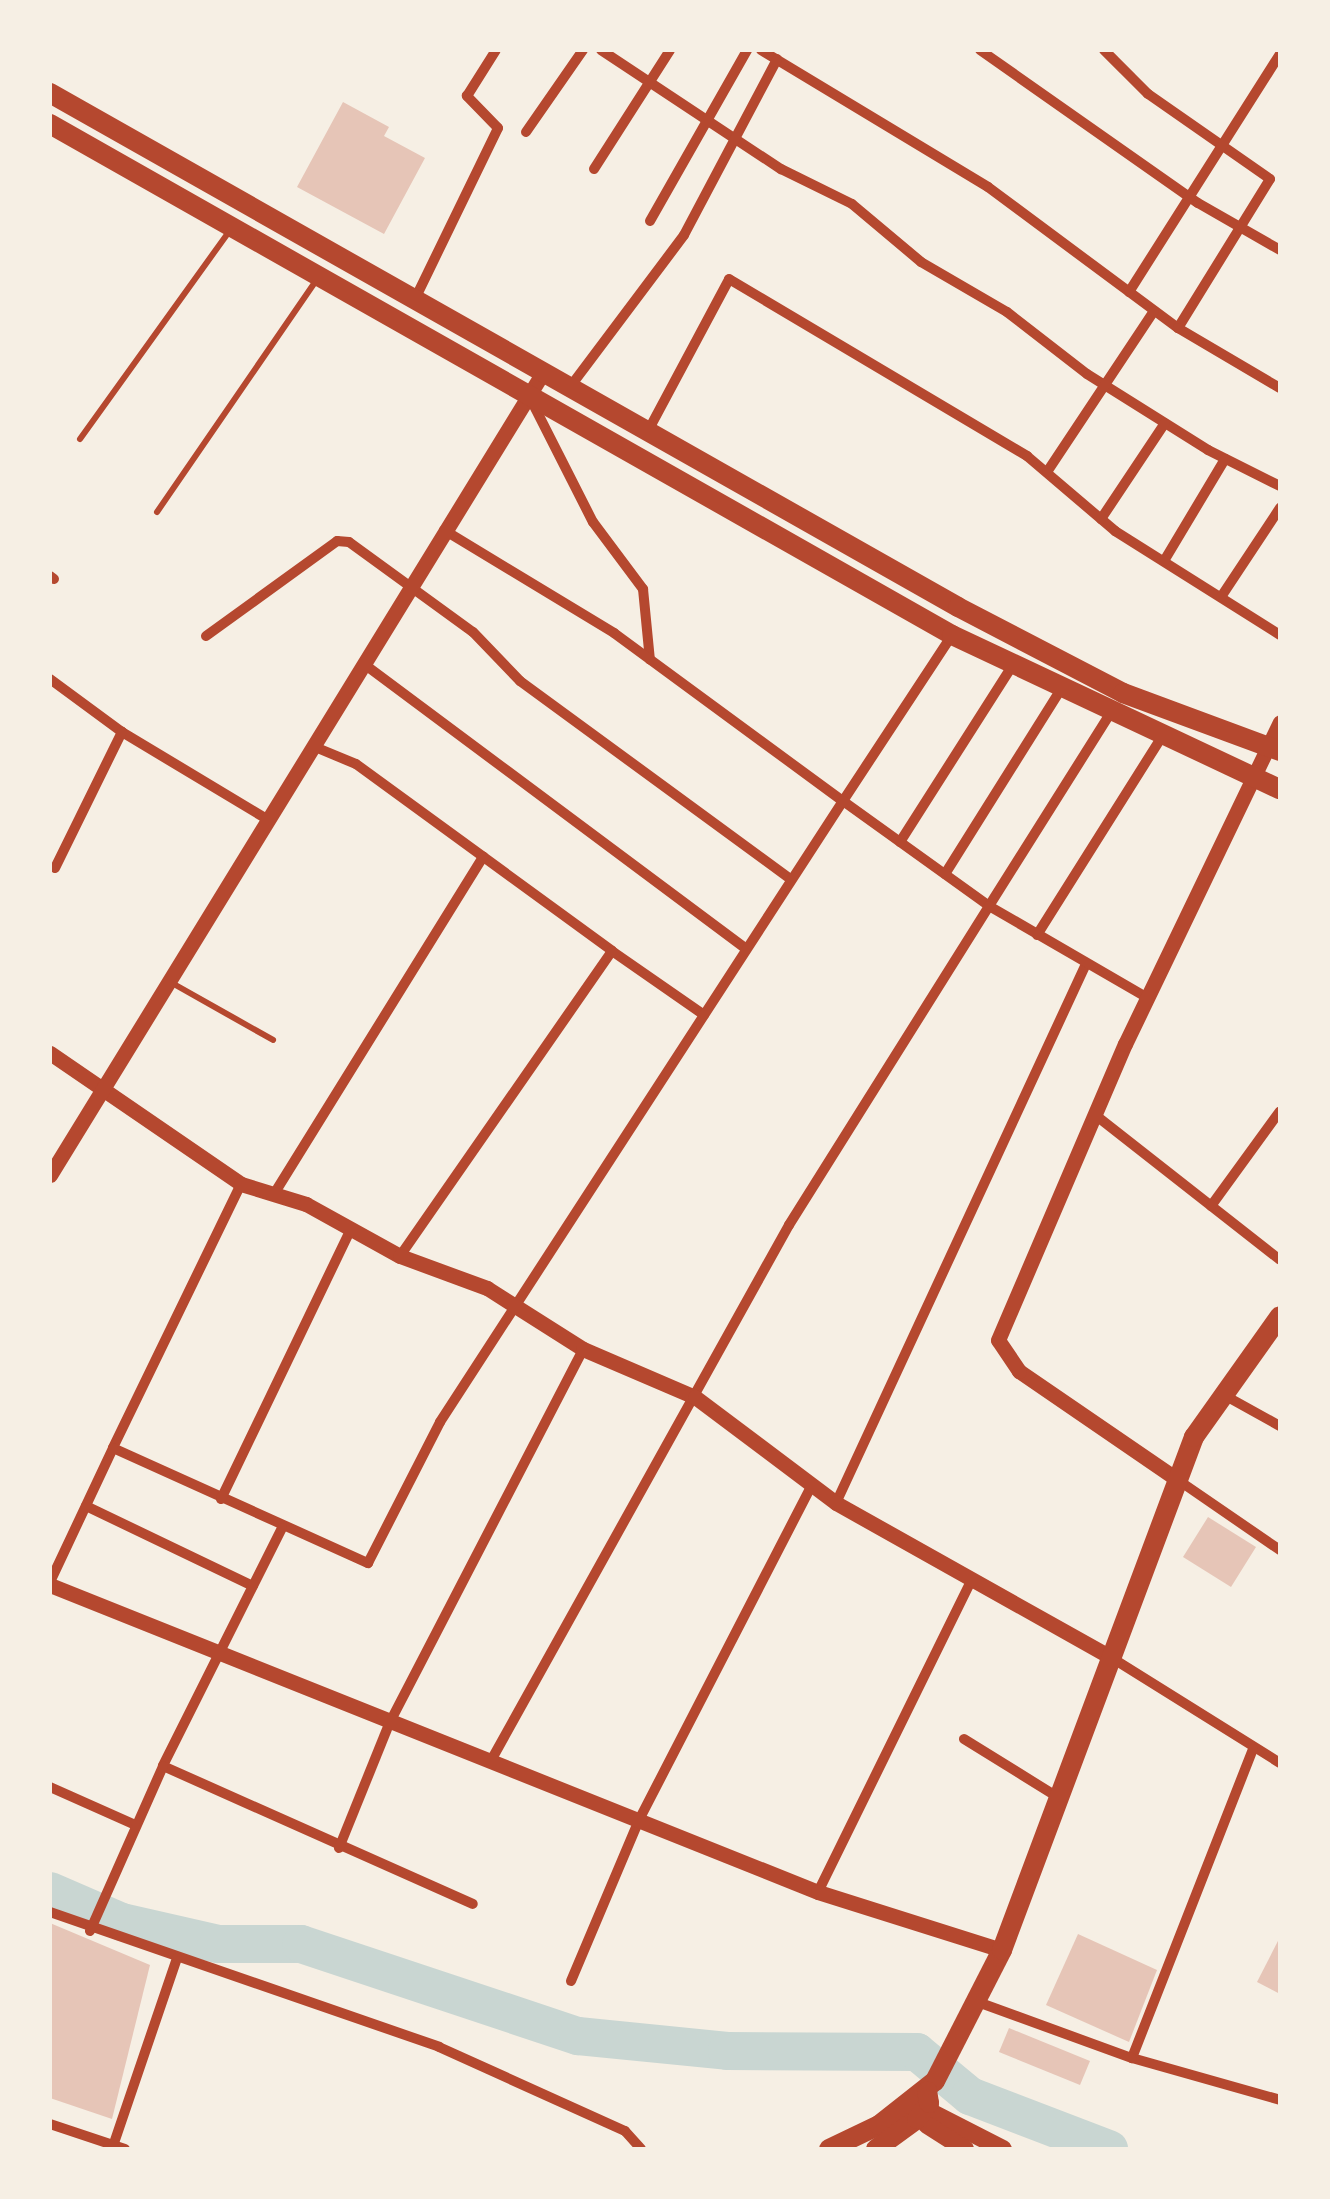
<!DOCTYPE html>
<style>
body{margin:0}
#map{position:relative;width:1330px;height:2199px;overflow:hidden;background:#f6efe4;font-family:Signika,sans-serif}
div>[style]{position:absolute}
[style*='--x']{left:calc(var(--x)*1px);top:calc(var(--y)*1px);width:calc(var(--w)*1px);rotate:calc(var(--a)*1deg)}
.river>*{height:38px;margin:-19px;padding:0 19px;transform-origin:19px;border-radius:19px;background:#c9d6d2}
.building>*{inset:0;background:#e6c5b7}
.service>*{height:6px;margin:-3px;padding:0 3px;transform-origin:3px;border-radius:3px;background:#b5482f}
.minor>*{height:10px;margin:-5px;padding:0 5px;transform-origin:5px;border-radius:5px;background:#b5482f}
.tertiary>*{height:15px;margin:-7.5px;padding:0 7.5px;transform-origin:7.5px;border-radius:7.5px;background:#b5482f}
.secondary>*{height:18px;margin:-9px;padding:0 9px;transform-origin:9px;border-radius:9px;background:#b5482f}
.trunk>*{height:20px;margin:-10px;padding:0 10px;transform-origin:10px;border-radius:10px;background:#b5482f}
span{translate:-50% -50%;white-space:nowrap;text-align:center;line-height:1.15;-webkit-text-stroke:9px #f6efe4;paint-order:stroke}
.frame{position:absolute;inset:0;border:52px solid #f6efe4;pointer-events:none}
</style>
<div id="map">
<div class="river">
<div style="--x:50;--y:1891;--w:78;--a:23.3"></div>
<div style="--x:122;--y:1922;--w:98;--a:12.9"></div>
<div style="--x:218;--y:1944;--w:83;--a:0"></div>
<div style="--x:301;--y:1944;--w:292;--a:18.4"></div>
<div style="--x:578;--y:2036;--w:150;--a:5.7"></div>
<div style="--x:727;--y:2051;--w:190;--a:0.3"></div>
<div style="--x:917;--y:2052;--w:69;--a:39.7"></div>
<div style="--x:970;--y:2096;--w:149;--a:20.9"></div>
</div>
<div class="building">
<div style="clip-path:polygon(343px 102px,389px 127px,384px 136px,425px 158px,384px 234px,297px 187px)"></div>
<div style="clip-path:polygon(1208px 1517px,1256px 1547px,1231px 1587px,1183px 1557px)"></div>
<div style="clip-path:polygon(50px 1923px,150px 1965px,112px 2119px,50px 2098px)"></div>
<div style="clip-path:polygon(1078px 1934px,1157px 1970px,1129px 2042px,1046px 2005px)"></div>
<div style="clip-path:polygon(1280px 1937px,1280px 1994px,1257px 1982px)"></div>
<div style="clip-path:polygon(1009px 2028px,1090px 2061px,1080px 2085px,999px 2052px)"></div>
</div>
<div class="service">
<div style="--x:80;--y:439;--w:259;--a:-54.3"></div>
<div style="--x:157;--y:512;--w:284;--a:-55.5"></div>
<div style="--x:172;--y:983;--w:116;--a:29.4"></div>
</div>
<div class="minor">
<div style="--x:601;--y:50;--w:216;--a:33.5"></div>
<div style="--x:781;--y:169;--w:79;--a:26.2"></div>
<div style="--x:852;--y:204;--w:90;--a:40"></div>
<div style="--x:921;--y:262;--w:99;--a:30.2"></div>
<div style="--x:1007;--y:312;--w:101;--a:37.8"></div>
<div style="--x:1087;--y:374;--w:143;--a:32.1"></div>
<div style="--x:1208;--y:450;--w:80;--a:26.6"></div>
<div style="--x:761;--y:50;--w:265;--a:31.1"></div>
<div style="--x:988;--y:187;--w:237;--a:36.6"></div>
<div style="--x:1178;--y:328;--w:175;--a:-58.3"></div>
<div style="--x:1270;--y:179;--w:149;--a:-145.1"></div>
<div style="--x:1148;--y:94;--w:62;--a:-135"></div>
<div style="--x:980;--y:50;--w:266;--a:35.1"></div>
<div style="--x:1198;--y:203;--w:95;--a:29.8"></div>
<div style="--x:526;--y:132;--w:100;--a:-55.2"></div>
<div style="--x:594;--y:169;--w:141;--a:-57.4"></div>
<div style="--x:650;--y:221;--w:197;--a:-60.4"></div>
<div style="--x:1129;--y:292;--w:282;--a:-57.6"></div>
<div style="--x:415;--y:299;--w:190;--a:-64.1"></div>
<div style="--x:498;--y:128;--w:45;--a:-134.1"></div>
<div style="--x:467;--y:96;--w:54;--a:-57.8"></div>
<div style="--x:1178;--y:328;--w:118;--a:30.5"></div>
<div style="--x:570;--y:387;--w:190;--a:-53.1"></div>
<div style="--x:684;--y:235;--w:199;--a:-62.1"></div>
<div style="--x:530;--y:398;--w:139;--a:63.1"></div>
<div style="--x:593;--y:522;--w:84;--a:53.3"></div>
<div style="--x:643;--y:589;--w:71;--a:84.4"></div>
<div style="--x:648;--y:431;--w:172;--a:-61.9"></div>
<div style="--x:729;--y:279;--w:347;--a:30.7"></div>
<div style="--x:1027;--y:456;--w:116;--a:40.4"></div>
<div style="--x:1115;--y:531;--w:195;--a:32.2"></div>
<div style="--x:1047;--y:472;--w:193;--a:-56.4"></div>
<div style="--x:1101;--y:519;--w:115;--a:-56.3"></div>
<div style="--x:444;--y:530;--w:199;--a:31.2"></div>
<div style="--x:614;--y:633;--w:284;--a:36.3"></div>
<div style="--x:843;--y:801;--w:199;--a:-56.7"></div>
<div style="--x:1164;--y:561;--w:119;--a:-59.1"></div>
<div style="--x:50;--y:576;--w:5;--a:37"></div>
<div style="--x:1221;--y:597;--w:107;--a:-56.5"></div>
<div style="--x:206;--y:636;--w:162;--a:-35.9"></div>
<div style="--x:337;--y:541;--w:12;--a:5"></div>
<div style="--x:349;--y:542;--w:153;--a:36"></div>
<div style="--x:473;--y:632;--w:68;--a:46.2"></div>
<div style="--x:520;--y:681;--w:333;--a:36.2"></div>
<div style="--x:364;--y:664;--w:475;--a:36.7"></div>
<div style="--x:50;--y:679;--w:89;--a:36.4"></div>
<div style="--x:122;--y:732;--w:169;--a:31"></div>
<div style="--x:315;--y:747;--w:44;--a:22.5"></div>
<div style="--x:356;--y:764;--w:317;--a:36.1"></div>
<div style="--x:612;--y:951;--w:371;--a:124.8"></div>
<div style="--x:900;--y:842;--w:209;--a:-57.5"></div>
<div style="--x:55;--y:868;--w:152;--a:-63.8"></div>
<div style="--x:945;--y:874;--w:218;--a:-57.9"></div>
<div style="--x:1037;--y:935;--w:233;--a:-57.8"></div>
<div style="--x:612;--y:951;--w:112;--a:34.8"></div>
<div style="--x:1094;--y:1114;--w:236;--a:38.1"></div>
<div style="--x:241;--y:1184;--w:293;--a:115.9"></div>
<div style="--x:113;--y:1448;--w:280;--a:24.3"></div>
<div style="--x:368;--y:1563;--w:158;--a:-62.9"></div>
<div style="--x:440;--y:1422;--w:740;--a:-57.02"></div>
<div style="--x:843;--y:801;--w:180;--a:35.7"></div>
<div style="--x:989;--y:906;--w:227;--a:-57.8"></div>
<div style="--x:274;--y:1194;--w:397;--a:-58.2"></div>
<div style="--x:1211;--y:1206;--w:117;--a:-54"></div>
<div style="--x:1224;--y:1395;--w:64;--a:29"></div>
<div style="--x:1178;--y:1480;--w:124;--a:34.5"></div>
<div style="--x:221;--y:1499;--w:300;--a:-64.3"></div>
<div style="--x:836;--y:1503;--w:594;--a:-65.12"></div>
<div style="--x:86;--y:1506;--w:185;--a:25.6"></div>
<div style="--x:282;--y:1528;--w:266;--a:116.6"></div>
<div style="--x:163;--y:1766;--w:339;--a:24"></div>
<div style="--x:50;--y:1582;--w:148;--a:-64.8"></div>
<div style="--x:1112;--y:1658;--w:198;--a:32"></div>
<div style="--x:964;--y:1739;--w:112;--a:31.8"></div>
<div style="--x:1253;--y:1749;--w:332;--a:111.4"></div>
<div style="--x:1132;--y:2058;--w:154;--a:15.8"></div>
<div style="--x:493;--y:1757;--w:609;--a:-60.91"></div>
<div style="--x:789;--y:1225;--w:377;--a:-57.9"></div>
<div style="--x:989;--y:906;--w:184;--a:30.1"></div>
<div style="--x:50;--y:1787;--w:91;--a:24"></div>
<div style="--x:339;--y:1848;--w:136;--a:-68"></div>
<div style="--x:390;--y:1722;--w:420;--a:-62.6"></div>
<div style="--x:818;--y:1892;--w:349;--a:-63.8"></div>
<div style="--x:50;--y:1912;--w:412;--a:19.1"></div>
<div style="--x:439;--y:2047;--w:204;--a:24.3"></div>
<div style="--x:625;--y:2131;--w:24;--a:48"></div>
<div style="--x:90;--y:1931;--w:180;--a:-66.1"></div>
<div style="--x:571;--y:1981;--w:177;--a:-67.1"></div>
<div style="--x:640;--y:1818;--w:375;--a:-62.7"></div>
<div style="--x:975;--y:2001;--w:167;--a:20"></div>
<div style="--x:50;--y:2124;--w:79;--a:18.4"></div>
<div style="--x:112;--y:2149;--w:202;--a:-71.2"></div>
</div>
<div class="tertiary">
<div style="--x:50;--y:1053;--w:232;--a:34.4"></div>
<div style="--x:241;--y:1184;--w:68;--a:17.1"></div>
<div style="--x:306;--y:1204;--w:107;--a:29"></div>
<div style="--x:400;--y:1256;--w:93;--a:20.2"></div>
<div style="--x:487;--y:1288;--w:114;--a:32.4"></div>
<div style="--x:583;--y:1349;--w:122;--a:23.2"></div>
<div style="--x:695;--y:1397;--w:176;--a:36.9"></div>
<div style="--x:836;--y:1503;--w:317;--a:29.3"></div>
<div style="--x:50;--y:1175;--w:940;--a:-58.44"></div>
<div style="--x:1178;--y:1480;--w:193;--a:-145.6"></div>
<div style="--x:1019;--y:1371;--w:37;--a:-124"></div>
<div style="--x:998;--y:1340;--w:322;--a:-66.8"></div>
<div style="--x:1125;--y:1044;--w:357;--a:-64.3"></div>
<div style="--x:50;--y:1585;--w:827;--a:21.79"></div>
<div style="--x:818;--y:1892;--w:193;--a:17.5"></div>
</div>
<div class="secondary">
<div style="--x:913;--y:2103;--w:101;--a:27.1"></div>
<div style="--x:927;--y:2125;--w:45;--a:32.3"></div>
</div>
<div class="trunk">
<div style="--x:50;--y:93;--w:1043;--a:29.51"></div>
<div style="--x:958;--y:607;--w:186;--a:27.5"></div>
<div style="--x:1123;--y:693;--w:167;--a:20.3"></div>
<div style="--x:50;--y:124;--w:1037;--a:29.53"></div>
<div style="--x:952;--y:635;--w:362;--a:25.2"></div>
<div style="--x:829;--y:2149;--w:55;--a:-25.6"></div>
<div style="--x:879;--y:2125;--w:71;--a:-38.2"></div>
<div style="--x:935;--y:2081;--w:147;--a:-62.9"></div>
<div style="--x:1002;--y:1950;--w:548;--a:-69.48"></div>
<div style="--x:1194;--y:1437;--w:148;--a:-54.6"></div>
<div style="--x:876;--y:2149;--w:51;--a:-36.2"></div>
<div style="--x:917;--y:2119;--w:20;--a:-53"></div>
<div style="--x:929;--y:2103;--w:12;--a:-99"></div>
</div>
<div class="frame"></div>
</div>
